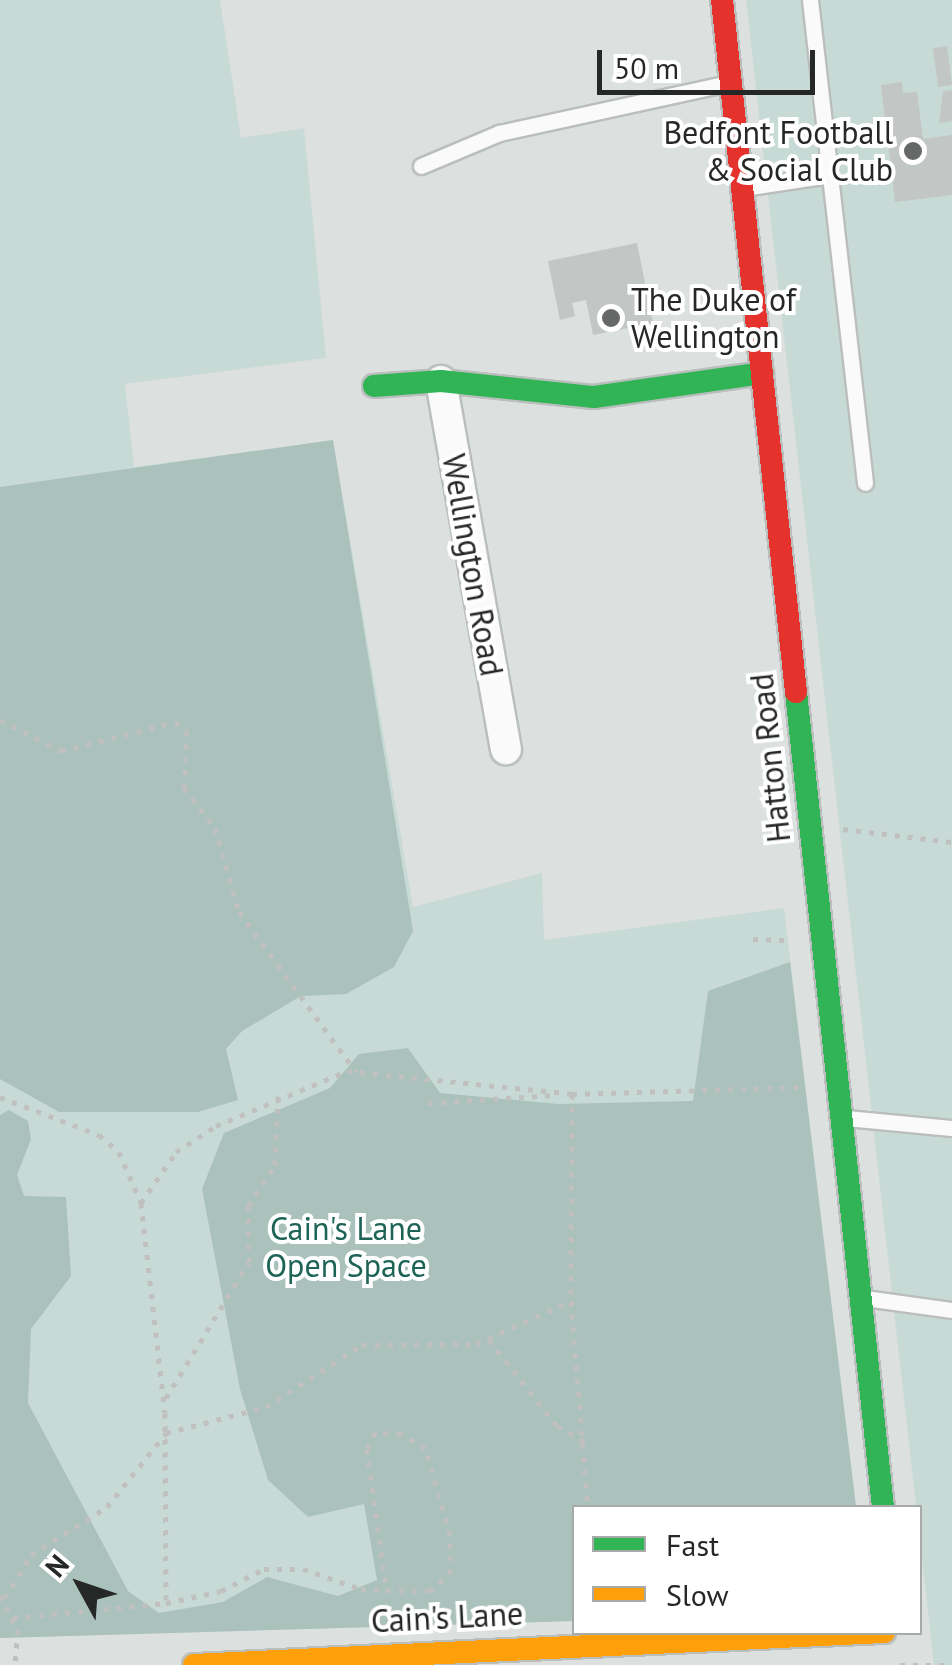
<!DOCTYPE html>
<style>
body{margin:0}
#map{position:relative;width:952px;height:1665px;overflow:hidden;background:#dce0de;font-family:"PT Sans",sans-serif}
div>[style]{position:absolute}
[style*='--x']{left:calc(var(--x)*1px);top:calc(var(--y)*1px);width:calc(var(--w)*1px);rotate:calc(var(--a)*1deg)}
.green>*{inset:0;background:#c8dad5}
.forest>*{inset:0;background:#abc1bb}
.building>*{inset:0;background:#c2c6c4}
.path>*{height:5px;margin-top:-2.5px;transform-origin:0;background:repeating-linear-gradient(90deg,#c0c0c0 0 5px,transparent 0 13px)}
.roads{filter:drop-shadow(2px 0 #babebc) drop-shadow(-2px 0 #babebc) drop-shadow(0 2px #babebc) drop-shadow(0 -2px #babebc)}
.lane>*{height:15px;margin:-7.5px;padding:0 7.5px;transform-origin:7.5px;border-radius:7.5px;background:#fafafa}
.street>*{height:30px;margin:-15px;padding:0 15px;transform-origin:15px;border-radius:15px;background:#fafafa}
.fast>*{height:22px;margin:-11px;padding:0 11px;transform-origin:11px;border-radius:11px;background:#30b455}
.slow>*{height:22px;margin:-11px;padding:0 11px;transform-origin:11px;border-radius:11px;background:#ff9f0a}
.jam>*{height:22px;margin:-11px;padding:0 11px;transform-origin:11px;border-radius:11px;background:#e5322d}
.dots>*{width:28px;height:28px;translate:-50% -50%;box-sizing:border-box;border:5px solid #fff;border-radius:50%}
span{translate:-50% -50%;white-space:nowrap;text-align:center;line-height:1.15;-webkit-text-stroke:8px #fff;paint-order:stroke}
.poi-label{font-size:32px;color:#252827}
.right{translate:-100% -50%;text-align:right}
.left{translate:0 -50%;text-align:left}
.street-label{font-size:32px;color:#252827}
.park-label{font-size:32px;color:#1e6456}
.legend{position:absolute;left:572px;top:1505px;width:350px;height:130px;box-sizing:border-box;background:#fff;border:2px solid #a8a9a9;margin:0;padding:12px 18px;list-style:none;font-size:30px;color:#252827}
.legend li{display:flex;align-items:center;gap:20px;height:50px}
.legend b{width:50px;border:2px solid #a8a9a9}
.north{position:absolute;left:30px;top:1535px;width:100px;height:100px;-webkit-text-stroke:8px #fff;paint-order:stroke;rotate:310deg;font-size:28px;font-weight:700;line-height:40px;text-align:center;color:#252827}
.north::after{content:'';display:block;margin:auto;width:35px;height:45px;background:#252827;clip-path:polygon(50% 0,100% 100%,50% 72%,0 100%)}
.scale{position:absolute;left:597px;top:50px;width:218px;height:45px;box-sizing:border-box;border:5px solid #252827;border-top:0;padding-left:12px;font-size:30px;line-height:35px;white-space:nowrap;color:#252827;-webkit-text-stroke:8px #fff;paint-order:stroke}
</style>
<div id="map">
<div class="green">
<div style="clip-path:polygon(0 0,220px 0,241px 138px,304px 128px,326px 358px,125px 384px,134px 467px,333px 440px,413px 907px,542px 873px,544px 940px,784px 908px,856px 1507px,574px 1508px,574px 1621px,0 1638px)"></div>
<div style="clip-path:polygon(746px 0,952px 0,952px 1665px,934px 1665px)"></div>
</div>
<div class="forest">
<div style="clip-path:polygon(333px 440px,413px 931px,394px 967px,346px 994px,301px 996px,242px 1031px,226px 1049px,238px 1100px,198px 1112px,59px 1112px,0 1079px,0 487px)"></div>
<div style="clip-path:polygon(790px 962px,856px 1507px,574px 1508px,574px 1621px,0 1638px,0 1115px,9px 1110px,28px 1121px,31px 1139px,17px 1175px,24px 1196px,66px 1197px,71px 1276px,31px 1329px,28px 1403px,128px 1591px,159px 1613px,223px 1602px,267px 1577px,338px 1596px,377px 1580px,364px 1504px,308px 1517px,268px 1480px,240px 1389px,202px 1189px,224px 1133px,330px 1088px,359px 1054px,408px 1048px,440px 1093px,558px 1104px,693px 1101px,708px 991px)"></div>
</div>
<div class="building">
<div style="clip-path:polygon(947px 46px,952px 85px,938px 87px,933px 48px)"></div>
<div style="clip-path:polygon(902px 82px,903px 93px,917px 92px,923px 139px,952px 135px,952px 195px,895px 202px,881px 85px)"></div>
<div style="clip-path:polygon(952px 90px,952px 121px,939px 123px,943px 91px)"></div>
<div style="clip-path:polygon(637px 243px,653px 323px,593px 335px,586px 300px,572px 303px,575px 316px,560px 320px,548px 261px)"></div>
</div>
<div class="path">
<div style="--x:0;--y:720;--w:68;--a:26.9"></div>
<div style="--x:61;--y:751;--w:118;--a:-14.3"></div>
<div style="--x:175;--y:722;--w:15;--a:37"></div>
<div style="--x:187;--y:731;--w:57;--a:93"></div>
<div style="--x:184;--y:788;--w:51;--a:52.2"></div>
<div style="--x:215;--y:828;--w:87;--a:74.1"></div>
<div style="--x:239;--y:912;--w:198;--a:53.8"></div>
<div style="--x:843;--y:829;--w:110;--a:6.8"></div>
<div style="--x:753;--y:939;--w:34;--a:2"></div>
<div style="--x:572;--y:1094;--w:234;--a:-1.7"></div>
<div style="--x:0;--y:1097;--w:106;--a:21"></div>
<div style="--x:99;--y:1135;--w:26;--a:40"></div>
<div style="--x:119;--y:1152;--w:56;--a:66.7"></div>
<div style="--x:141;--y:1203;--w:211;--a:83.5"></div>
<div style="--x:165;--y:1413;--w:190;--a:89.7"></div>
<div style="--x:428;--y:1103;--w:128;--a:-3.6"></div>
<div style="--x:141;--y:1203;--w:62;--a:-55.5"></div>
<div style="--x:176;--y:1152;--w:48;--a:-33"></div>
<div style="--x:216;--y:1126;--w:142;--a:-22.8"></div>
<div style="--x:347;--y:1071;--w:226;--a:5.8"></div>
<div style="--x:572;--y:1094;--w:207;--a:90.3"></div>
<div style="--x:571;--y:1301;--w:208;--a:85.3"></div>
<div style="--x:489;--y:1340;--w:110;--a:51.7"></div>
<div style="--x:557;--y:1426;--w:32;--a:30"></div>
<div style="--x:166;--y:1398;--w:159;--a:-58.6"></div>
<div style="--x:249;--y:1262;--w:56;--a:-91"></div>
<div style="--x:248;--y:1206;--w:49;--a:-56.6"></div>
<div style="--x:275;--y:1165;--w:69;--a:-87.5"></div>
<div style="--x:0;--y:1595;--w:39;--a:63"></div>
<div style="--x:18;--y:1630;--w:35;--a:95"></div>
<div style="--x:5;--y:1598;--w:50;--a:-58.8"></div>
<div style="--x:31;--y:1555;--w:90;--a:-32.3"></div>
<div style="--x:107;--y:1507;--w:95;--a:-51.4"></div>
<div style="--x:166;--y:1433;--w:103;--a:-14.6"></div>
<div style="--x:266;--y:1407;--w:114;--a:-32.9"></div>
<div style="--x:362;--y:1345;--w:114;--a:-0.5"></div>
<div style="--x:476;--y:1344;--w:104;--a:-24.4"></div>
<div style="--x:13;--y:1618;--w:154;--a:-5.6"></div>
<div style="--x:166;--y:1603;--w:56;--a:-12.3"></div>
<div style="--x:221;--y:1591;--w:48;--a:-27.1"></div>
<div style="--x:264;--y:1569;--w:39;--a:0"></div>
<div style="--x:303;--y:1569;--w:61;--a:19"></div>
<div style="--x:361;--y:1589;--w:25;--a:2"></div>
<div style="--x:386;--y:1590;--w:43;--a:1.3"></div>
<div style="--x:429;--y:1591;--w:27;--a:-39"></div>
<div style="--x:450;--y:1574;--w:39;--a:-90"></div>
<div style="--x:450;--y:1535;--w:91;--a:-106"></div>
<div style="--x:425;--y:1448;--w:28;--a:-150"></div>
<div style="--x:401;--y:1434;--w:26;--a:-176"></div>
<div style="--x:375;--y:1432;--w:19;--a:115"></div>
<div style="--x:367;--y:1449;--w:142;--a:82.3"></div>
<div style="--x:900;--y:1665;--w:52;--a:0"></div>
</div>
<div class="roads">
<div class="lane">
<div style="--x:810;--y:0;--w:486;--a:83.5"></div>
<div style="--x:421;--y:166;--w:85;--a:-22.9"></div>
<div style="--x:499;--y:133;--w:234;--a:-12.3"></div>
<div style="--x:744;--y:188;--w:87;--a:-8.6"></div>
<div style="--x:846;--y:1118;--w:106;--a:5.4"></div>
<div style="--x:865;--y:1298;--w:88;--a:7.9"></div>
</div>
<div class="street">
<div style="--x:441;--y:381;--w:374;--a:80"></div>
</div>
<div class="fast">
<div style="--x:374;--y:386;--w:67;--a:-4.3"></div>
<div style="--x:441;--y:381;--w:154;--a:6"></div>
<div style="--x:594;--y:397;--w:170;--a:-8.1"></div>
<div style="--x:796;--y:692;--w:821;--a:83.91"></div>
</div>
<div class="slow">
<div style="--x:194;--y:1665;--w:691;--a:-2.74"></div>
</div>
<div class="jam">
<div style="--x:722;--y:0;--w:696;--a:83.9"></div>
</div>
</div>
<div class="dots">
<div style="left:913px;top:151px;background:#656867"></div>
<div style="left:611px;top:318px;background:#656867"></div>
</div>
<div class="poi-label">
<span class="right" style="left:893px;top:151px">Bedfont Football<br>&amp; Social Club</span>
<span class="left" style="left:631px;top:318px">The Duke of<br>Wellington</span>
</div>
<div class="street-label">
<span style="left:473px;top:565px;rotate:80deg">Wellington Road</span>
<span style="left:770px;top:758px;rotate:-96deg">Hatton Road</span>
<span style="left:447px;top:1617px;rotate:-3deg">Cain's Lane</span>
</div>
<div class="park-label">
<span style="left:346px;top:1247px">Cain's Lane<br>Open Space</span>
</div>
<ul class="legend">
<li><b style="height:12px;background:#30b455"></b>Fast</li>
<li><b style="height:12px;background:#ff9f0a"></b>Slow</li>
</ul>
<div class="north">N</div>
<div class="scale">50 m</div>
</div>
